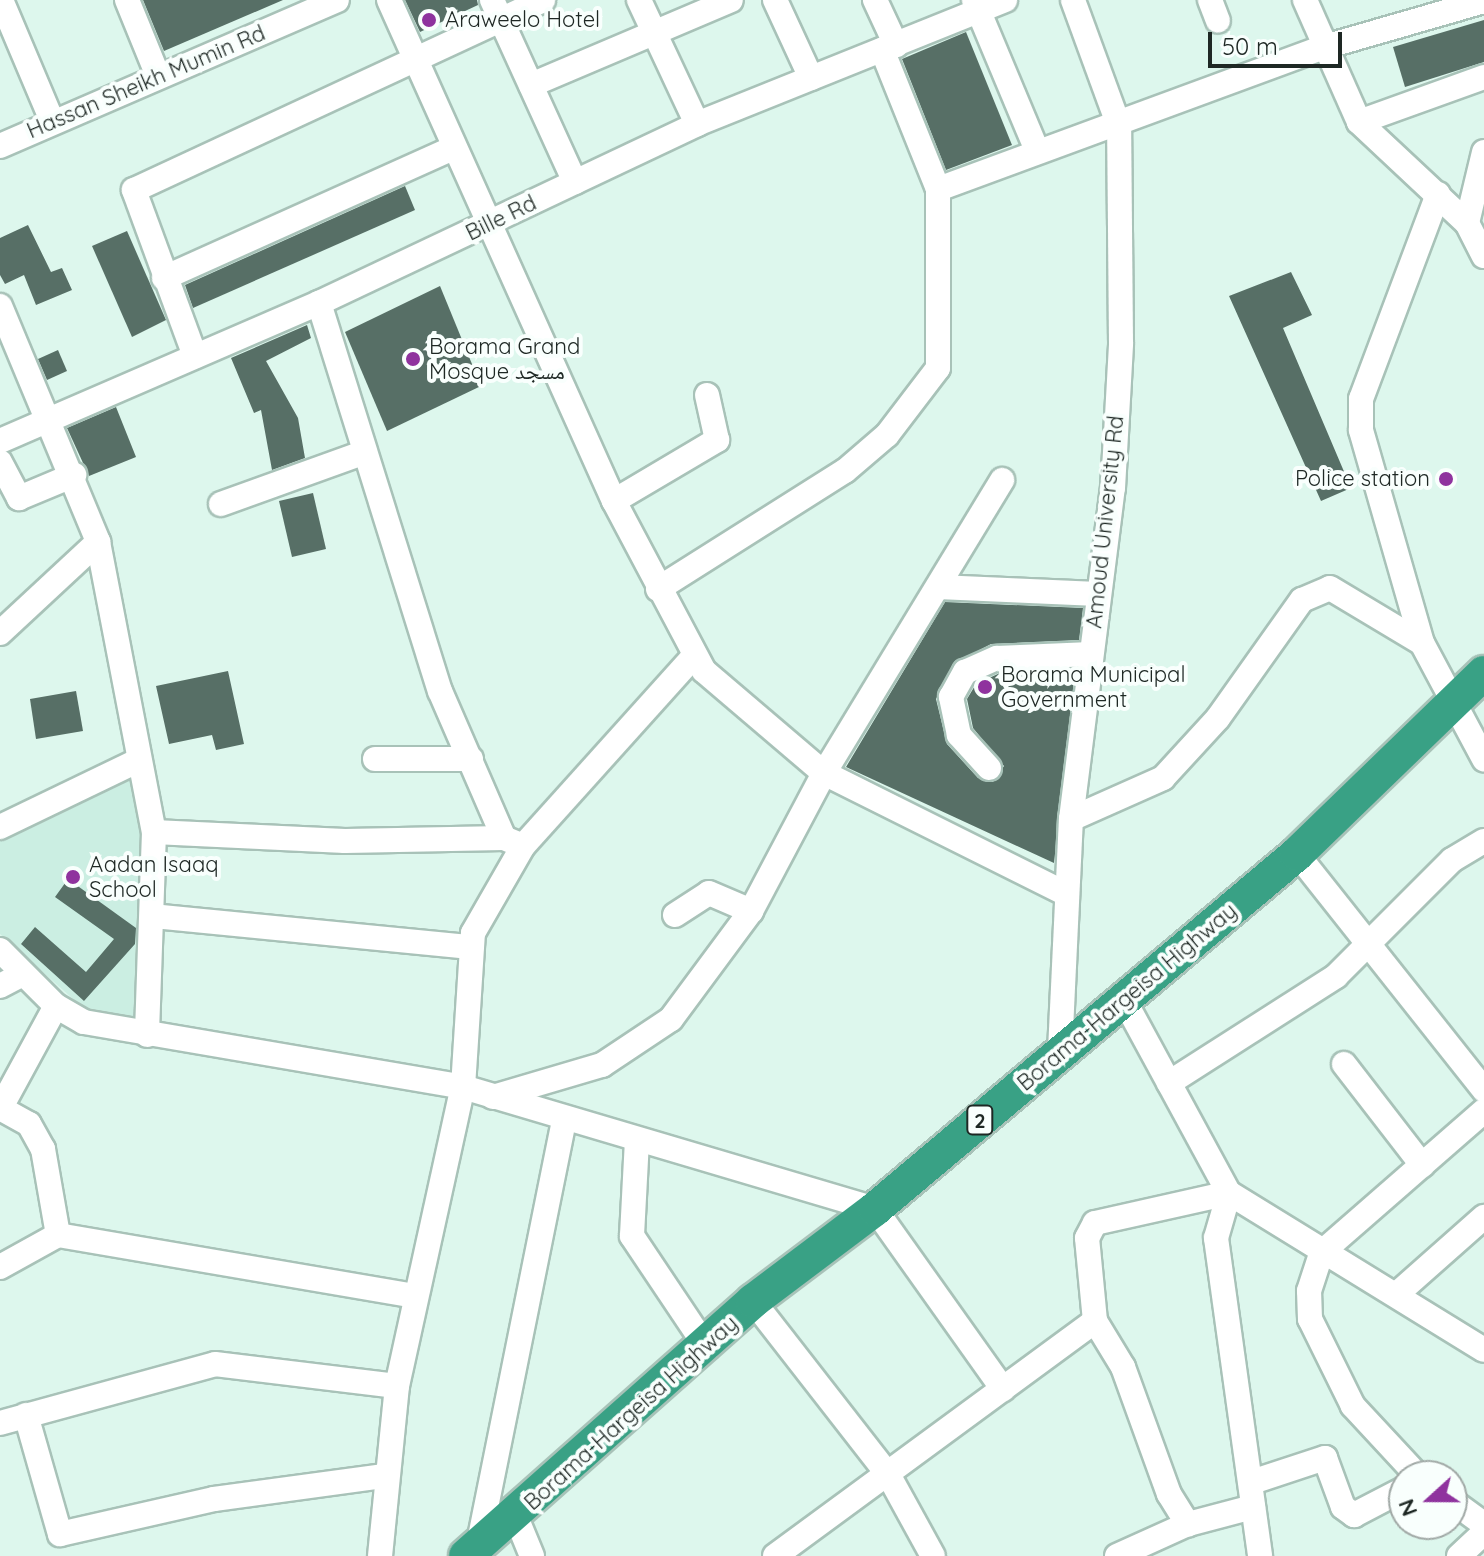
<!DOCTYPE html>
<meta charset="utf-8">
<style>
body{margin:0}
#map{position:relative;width:1484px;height:1556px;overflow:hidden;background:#ddf7ed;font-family:Quicksand,"Noto Naskh Arabic",sans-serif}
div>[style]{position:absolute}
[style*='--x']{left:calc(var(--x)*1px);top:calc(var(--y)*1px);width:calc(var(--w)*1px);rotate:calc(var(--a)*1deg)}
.built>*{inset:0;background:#cbeee2}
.building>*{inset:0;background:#576f66}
.roads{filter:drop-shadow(2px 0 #a8c2b8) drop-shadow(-2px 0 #a8c2b8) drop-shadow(0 2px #a8c2b8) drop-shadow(0 -2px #a8c2b8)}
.minor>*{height:24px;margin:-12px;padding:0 12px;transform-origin:12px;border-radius:12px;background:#fff}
.highway>*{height:34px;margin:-17px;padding:0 17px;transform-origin:17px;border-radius:17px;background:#39a185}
.dots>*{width:22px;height:22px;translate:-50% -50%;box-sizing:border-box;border:4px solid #f9fffd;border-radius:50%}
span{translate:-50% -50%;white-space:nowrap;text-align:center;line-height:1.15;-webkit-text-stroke:8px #f9fffd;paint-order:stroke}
.shield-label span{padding:2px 6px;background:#f9fffd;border:2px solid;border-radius:6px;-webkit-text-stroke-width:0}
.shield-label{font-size:20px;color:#1e2824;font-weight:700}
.poi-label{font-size:22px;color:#1e2824}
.left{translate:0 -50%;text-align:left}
.right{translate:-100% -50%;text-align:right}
.street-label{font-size:22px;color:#1e2824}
.north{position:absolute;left:1388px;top:1460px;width:80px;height:80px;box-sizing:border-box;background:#f9fffd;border:2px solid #a1a9a6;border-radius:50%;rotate:249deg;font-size:22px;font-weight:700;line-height:32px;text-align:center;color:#1e2824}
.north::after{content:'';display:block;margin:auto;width:28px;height:36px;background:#8f339e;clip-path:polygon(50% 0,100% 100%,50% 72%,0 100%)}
.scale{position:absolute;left:1208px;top:32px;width:134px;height:36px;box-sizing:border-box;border:4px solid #1e2824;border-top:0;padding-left:10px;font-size:24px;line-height:28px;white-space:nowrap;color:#1e2824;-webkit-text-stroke:6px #f9fffd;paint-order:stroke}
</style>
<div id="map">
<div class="built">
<div style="clip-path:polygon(133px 770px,146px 834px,147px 919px,135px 1022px,81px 1006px,0 934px,0 836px)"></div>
</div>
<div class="building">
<div style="clip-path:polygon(143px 0,283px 0,164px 51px)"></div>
<div style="clip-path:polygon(405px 0,477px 0,478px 5px,420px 32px)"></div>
<div style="clip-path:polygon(1484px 20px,1484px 62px,1405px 87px,1393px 47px)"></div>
<div style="clip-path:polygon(966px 32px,1012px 145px,946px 170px,902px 59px)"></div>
<div style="clip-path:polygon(405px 186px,415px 210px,193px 308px,185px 285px)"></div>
<div style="clip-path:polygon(28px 225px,51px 272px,62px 268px,72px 290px,36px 305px,24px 275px,5px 284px,0 275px,0 238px)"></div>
<div style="clip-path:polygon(127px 231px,166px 320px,132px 337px,92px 246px)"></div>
<div style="clip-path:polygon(1291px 272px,1312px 315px,1283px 328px,1351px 488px,1321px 501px,1229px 296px)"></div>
<div style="clip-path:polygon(440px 286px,481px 386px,387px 431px,345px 332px)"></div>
<div style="clip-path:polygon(307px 325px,311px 338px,266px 361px,298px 418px,305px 458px,272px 470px,261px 410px,254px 413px,231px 358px)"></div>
<div style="clip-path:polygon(58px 350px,67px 371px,47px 380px,38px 359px)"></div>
<div style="clip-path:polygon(116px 407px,136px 457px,89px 476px,67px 428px)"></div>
<div style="clip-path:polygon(313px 493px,326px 549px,292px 557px,279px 501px)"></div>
<div style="clip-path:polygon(945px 602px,1083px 608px,1079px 640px,991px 644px,953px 664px,936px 699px,947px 744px,978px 778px,993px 782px,1004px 766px,973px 728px,967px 699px,976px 684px,1000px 673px,1075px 670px,1054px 863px,846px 767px)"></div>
<div style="clip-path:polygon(228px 671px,244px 744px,216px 750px,212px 735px,169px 744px,156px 686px)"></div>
<div style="clip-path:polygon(76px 691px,83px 731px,36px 739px,30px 699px)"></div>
<div style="clip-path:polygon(68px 879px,136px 928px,135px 944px,84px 1001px,21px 944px,35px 927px,86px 972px,114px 939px,55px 897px)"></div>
</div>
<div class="roads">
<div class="minor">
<div style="--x:1;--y:0;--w:131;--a:67.1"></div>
<div style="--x:127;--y:0;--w:82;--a:67.8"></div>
<div style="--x:389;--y:0;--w:549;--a:65.82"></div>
<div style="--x:614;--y:501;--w:192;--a:62.1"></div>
<div style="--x:704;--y:671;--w:157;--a:40.4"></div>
<div style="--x:824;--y:773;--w:271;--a:26.5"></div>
<div style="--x:492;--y:0;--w:200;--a:65.5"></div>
<div style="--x:639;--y:0;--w:137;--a:64.9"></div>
<div style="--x:775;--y:0;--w:86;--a:65.2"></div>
<div style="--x:875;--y:0;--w:50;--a:65"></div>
<div style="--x:974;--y:0;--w:160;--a:67.3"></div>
<div style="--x:1210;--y:0;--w:22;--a:69"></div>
<div style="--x:1305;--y:0;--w:133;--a:66.1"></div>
<div style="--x:1359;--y:122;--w:148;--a:43.1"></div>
<div style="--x:1467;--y:223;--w:37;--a:63"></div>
<div style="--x:531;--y:85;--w:217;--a:-23"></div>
<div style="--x:1359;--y:122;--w:133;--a:-19.8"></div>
<div style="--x:0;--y:146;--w:367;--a:-23.4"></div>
<div style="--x:938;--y:189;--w:408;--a:-20.2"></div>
<div style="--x:1321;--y:48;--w:170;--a:-16.1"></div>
<div style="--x:1467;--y:223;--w:73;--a:-76.5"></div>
<div style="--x:164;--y:278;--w:317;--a:-24.2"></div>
<div style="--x:319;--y:303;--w:406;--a:72.7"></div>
<div style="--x:440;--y:691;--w:160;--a:66.5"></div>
<div style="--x:0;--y:306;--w:256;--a:67.4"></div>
<div style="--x:98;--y:542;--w:295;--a:79.1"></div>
<div style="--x:154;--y:832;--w:203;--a:92"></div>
<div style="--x:195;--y:356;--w:177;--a:-110.2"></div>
<div style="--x:134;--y:190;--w:451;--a:-24.9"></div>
<div style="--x:0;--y:441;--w:348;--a:-23.4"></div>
<div style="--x:319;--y:303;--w:418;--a:-25.3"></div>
<div style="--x:697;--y:124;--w:332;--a:-21.9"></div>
<div style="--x:0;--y:462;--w:41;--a:62.2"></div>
<div style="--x:19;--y:498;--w:60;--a:-22.7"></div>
<div style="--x:614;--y:501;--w:120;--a:-30.6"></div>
<div style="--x:717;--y:440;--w:46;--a:-102.5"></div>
<div style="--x:221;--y:504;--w:151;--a:-19.8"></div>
<div style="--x:938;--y:587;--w:160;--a:2.5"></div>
<div style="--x:658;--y:589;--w:221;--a:-32.3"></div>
<div style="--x:845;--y:471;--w:55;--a:-40.6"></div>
<div style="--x:887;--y:435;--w:84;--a:-52.7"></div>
<div style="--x:938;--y:368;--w:179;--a:-90"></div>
<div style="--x:938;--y:189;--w:150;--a:-111.9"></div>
<div style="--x:0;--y:633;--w:134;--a:-42.9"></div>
<div style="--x:1422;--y:643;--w:222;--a:-106"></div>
<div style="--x:1361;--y:430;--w:31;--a:-90"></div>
<div style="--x:1361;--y:399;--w:219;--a:-69.4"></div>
<div style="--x:375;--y:759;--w:96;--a:0"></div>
<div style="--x:989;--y:768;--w:45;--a:-132.3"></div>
<div style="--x:959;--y:735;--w:39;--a:-102"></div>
<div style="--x:951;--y:697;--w:29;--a:-61"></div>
<div style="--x:965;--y:672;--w:35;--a:-24"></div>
<div style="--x:997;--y:658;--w:94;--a:-2.4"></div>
<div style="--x:1071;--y:819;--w:101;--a:-24"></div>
<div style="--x:1163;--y:778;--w:81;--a:-47.5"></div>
<div style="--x:1218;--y:718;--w:145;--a:-54.6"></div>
<div style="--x:1302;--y:600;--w:30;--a:-23"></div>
<div style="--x:1330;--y:588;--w:107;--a:30.9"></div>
<div style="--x:1422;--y:643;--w:132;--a:61.9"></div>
<div style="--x:0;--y:827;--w:154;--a:-25.7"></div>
<div style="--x:154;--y:832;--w:191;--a:2.7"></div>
<div style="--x:345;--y:841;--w:159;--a:-1.1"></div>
<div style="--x:504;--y:838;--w:15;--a:23"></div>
<div style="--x:1297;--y:854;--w:301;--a:51.6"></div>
<div style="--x:675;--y:915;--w:40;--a:-32.9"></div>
<div style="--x:709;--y:893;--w:46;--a:23.2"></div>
<div style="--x:153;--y:916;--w:320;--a:5.6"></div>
<div style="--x:0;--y:950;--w:79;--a:45"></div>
<div style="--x:56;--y:1006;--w:32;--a:30"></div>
<div style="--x:84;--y:1022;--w:385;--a:9.7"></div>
<div style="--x:463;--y:1087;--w:430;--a:16.5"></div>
<div style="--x:875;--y:1209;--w:221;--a:54.6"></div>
<div style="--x:0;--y:986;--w:26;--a:-28"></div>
<div style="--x:1124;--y:1000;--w:220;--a:61.5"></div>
<div style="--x:1229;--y:1193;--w:299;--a:31.6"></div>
<div style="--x:1060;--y:1051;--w:232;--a:-87.3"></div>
<div style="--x:1071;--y:819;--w:334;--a:-82.8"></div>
<div style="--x:1113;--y:488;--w:145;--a:-86.8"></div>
<div style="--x:1121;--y:343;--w:217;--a:-90.5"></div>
<div style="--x:1119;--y:126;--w:134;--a:-110.1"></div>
<div style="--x:1344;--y:1064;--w:128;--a:52.3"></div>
<div style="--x:1169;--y:1083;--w:198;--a:-32.6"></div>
<div style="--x:1336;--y:976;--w:164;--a:-45"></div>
<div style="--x:1452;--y:860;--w:37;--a:-31"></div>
<div style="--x:493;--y:1097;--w:114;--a:-16.4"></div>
<div style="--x:602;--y:1065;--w:83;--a:-33.7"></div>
<div style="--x:671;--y:1019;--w:134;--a:-53.5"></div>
<div style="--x:751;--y:911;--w:156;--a:-62.1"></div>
<div style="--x:824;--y:773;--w:343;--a:-58.7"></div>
<div style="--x:0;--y:1108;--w:33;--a:29"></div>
<div style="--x:29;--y:1124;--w:29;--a:61"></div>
<div style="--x:43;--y:1149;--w:87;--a:80.1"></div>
<div style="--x:0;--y:1109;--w:117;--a:-61.5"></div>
<div style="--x:637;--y:1140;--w:96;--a:93"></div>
<div style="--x:632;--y:1236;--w:135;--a:56.2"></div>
<div style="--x:1229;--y:1193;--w:47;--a:106.1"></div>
<div style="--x:1216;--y:1238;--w:321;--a:82.1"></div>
<div style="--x:0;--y:1267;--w:66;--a:-28.9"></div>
<div style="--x:58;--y:1235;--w:362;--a:9.7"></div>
<div style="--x:1398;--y:1293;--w:115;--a:-41.5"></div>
<div style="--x:753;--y:1301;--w:222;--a:52.1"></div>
<div style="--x:889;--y:1476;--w:91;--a:61.2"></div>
<div style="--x:1095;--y:1321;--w:54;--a:58.7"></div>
<div style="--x:1123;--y:1367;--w:135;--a:70.1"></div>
<div style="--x:1169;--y:1494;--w:36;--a:58"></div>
<div style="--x:26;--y:1415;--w:124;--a:74.1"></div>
<div style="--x:60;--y:1534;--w:158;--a:-12.8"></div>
<div style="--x:214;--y:1499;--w:172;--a:-7.7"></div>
<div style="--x:0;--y:1423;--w:223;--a:-15.3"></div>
<div style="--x:215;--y:1364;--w:183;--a:6.9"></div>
<div style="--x:1418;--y:1476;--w:96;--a:-132.9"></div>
<div style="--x:1353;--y:1406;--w:97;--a:-116.3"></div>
<div style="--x:1310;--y:1319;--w:28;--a:-92"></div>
<div style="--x:1309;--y:1291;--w:40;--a:-72"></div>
<div style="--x:1321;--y:1253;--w:216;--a:-41.1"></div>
<div style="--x:1252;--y:1482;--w:77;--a:-18.2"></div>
<div style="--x:1325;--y:1458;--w:52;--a:69.8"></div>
<div style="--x:1343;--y:1507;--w:14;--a:36"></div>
<div style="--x:1354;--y:1515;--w:56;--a:-27.5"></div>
<div style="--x:1452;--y:1501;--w:39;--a:36"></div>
<div style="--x:516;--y:1517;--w:42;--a:67.7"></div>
<div style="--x:478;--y:1547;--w:436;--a:-78.6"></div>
<div style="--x:380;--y:1556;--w:171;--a:-84.3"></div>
<div style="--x:397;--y:1386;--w:306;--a:-77.6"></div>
<div style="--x:463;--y:1087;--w:154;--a:-86.3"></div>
<div style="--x:473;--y:933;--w:100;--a:-60.1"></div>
<div style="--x:523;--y:846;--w:256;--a:-48"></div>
<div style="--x:775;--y:1556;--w:397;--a:-36.3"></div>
<div style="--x:1095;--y:1321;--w:83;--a:-95.5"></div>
<div style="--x:1087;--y:1238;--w:17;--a:-62"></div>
<div style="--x:1095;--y:1223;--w:137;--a:-12.6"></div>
<div style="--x:1117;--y:1556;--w:78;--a:-24.3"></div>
<div style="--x:1188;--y:1524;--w:67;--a:-14.7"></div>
<div style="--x:1459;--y:1556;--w:34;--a:-43"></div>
</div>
<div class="highway">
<div style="--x:466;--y:1556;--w:384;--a:-41.6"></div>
<div style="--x:753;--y:1301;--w:153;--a:-37"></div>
<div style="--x:875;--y:1209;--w:551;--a:-40.07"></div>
<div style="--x:1297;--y:854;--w:260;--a:-44.1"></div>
</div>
</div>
<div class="dots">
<div style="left:429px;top:20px;background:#8f339e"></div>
<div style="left:413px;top:359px;background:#8f339e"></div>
<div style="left:1446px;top:479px;background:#8f339e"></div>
<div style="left:985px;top:687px;background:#8f339e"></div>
<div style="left:73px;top:877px;background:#8f339e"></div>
</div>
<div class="shield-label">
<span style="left:980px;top:1120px">2</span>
</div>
<div class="poi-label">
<span class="left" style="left:445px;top:20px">Araweelo Hotel</span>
<span class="left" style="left:429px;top:359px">Borama Grand<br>Mosque مسجد</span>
<span class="right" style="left:1430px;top:479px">Police station</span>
<span class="left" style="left:1001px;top:687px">Borama Municipal<br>Government</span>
<span class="left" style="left:89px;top:877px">Aadan Isaaq<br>School</span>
</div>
<div class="street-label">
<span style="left:146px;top:82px;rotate:-23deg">Hassan Sheikh Mumin Rd</span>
<span style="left:501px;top:218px;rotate:-26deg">Bille Rd</span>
<span style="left:1105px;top:522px;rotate:-84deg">Amoud University Rd</span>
<span style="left:1127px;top:997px;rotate:-40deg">Borama-Hargeisa Highway</span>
<span style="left:631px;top:1413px;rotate:-42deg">Borama-Hargeisa Highway</span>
</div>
<div class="north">N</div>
<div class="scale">50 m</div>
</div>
